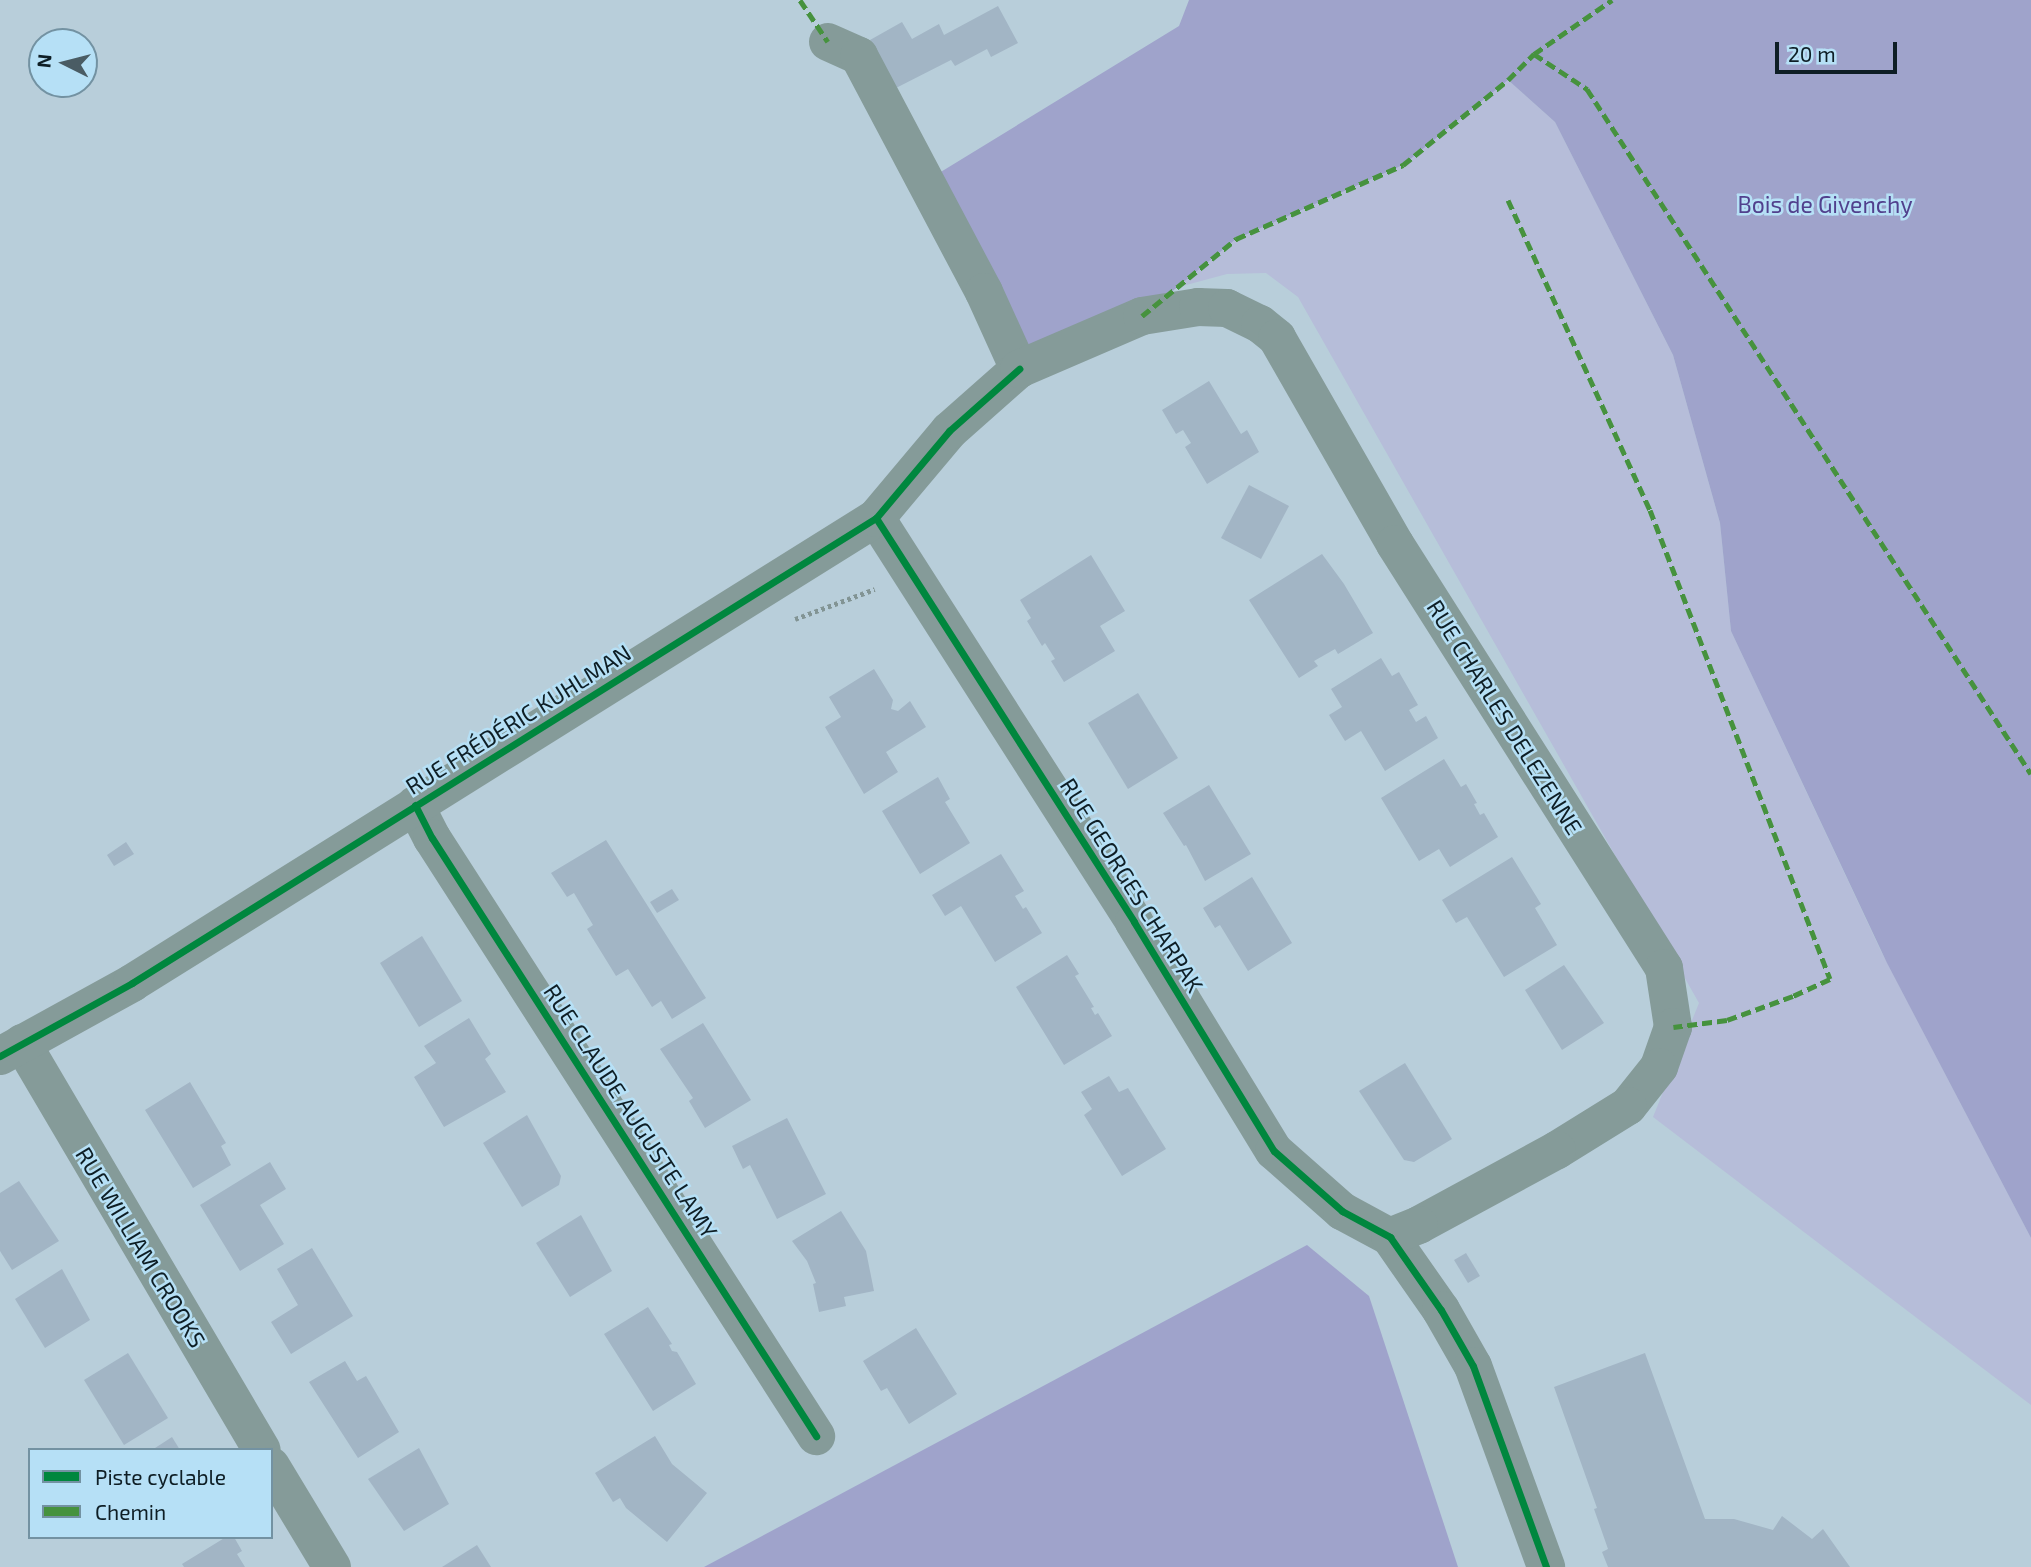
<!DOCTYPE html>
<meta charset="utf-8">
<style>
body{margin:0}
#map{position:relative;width:2031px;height:1567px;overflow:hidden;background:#b8ceda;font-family:"Exo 2",sans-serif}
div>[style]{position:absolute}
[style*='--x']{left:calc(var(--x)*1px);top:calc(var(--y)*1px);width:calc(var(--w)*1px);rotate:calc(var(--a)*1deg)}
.green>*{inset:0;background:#b6bdd9}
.forest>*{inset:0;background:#9fa3cb}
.building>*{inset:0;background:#a2b5c5}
.path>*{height:4.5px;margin-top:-2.25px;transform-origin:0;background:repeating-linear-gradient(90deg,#829494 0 3.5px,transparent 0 7px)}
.minor>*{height:38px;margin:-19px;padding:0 19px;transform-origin:19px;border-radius:19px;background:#859b99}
.quiet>*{height:5px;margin-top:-2.5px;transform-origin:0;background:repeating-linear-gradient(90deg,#46923e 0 10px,transparent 0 15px)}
.cycleway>*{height:7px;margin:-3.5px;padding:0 3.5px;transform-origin:3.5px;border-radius:3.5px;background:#00873e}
span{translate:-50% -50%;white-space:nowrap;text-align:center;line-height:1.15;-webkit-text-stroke:5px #b6e0f6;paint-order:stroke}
.park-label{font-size:23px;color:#51408d}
.street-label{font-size:23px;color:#0e1e25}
.legend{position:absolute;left:28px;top:1448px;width:245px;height:91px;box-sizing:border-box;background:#b6e0f6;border:2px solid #7392a2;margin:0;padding:9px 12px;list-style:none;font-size:21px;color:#0e1e25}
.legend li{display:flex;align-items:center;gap:14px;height:35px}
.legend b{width:35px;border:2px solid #7392a2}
.north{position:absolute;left:28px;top:28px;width:70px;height:70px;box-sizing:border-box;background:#b6e0f6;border:2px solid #7392a2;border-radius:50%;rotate:276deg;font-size:19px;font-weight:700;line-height:28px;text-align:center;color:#0e1e25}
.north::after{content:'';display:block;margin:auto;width:24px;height:32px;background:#4a5c64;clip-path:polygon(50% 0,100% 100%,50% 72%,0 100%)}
.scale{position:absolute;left:1775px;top:42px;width:122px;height:32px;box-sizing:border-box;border:4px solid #0e1e25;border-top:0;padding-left:9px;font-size:21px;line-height:24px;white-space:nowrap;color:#0e1e25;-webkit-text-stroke:5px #b6e0f6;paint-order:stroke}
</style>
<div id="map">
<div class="green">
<div style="clip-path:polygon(1508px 80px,1555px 122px,1673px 355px,1720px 523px,1731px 631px,1880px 949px,2031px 1238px,2031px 1405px,1653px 1117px,1699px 1003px,1298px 297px,1266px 273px,1227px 274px,1175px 288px,1236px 239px,1403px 165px)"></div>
</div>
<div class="forest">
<div style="clip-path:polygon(1189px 0,2031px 0,2031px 1238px,1887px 963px,1731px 631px,1720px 523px,1673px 355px,1555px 122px,1508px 80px,1403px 165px,1236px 239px,1142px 316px,1019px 369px,926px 181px,1179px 26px)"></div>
<div style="clip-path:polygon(1307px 1245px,1369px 1296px,1458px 1567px,704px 1567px)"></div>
</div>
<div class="building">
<div style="clip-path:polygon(998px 6px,1018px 43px,991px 57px,987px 49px,955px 66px,951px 60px,894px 89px,870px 40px,902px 22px,912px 39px,939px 24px,944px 35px)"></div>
<div style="clip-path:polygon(1209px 381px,1241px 434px,1247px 430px,1259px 452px,1207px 484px,1185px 447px,1191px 443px,1183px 430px,1176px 434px,1162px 410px)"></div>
<div style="clip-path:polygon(1249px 485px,1289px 506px,1261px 559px,1221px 538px)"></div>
<div style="clip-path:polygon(1322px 554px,1344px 584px,1373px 633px,1338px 654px,1335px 649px,1314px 661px,1318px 666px,1299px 678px,1249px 600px)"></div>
<div style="clip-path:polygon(1091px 555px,1125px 611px,1100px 626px,1115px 651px,1064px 682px,1051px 661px,1055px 659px,1045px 643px,1042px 646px,1027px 621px,1031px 618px,1020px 600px)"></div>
<div style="clip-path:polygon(1381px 658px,1392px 676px,1399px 672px,1418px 705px,1409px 710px,1416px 722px,1426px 716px,1438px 738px,1385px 771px,1361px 731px,1345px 741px,1329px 715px,1342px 707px,1331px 689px)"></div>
<div style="clip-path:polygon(874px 669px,893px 700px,891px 709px,898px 711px,910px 701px,926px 727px,886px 752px,898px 772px,864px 794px,825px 727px,841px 717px,829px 697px)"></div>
<div style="clip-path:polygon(1138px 693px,1178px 758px,1128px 789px,1088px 723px)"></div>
<div style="clip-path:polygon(1444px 759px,1461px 787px,1466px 784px,1477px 803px,1474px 804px,1480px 815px,1484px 813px,1498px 837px,1450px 867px,1439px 849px,1419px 861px,1381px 798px)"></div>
<div style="clip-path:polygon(938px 777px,950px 799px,945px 802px,970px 843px,920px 874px,882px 811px)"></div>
<div style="clip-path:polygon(1209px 785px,1251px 854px,1205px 881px,1186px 845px,1184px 846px,1163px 813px)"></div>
<div style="clip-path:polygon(606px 840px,706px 998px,672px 1019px,661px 1001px,652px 1007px,628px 969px,616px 976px,587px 929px,593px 925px,574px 893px,567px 897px,551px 873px)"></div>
<div style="clip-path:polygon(126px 842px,134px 854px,114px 866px,107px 855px)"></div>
<div style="clip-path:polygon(1001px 854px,1024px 891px,1015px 896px,1023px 909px,1026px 907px,1042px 933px,995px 962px,961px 906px,945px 916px,932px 895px)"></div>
<div style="clip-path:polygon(1512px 857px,1541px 904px,1535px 908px,1557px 945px,1504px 977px,1467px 917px,1456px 923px,1442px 900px)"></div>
<div style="clip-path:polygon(1252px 877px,1292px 943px,1248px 971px,1220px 925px,1215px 928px,1203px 908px)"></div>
<div style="clip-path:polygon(672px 889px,679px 900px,657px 913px,650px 902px)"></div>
<div style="clip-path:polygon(422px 936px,462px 1001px,419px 1027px,380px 963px)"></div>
<div style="clip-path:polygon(1067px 955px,1079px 974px,1075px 976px,1094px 1007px,1091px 1008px,1095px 1015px,1098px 1013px,1112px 1036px,1064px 1065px,1016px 987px)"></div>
<div style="clip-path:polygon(1564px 965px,1604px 1023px,1562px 1050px,1525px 990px)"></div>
<div style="clip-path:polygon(469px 1018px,491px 1054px,485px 1059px,506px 1092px,444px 1127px,414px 1077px,436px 1063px,424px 1046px)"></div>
<div style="clip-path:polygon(703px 1023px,751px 1100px,705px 1128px,689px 1101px,693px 1098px,660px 1049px)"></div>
<div style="clip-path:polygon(1405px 1063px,1452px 1139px,1414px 1162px,1404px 1160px,1359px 1091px)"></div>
<div style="clip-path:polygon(1109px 1076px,1119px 1092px,1128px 1088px,1166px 1149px,1122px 1176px,1084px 1115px,1092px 1109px,1081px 1092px)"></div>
<div style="clip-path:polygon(190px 1082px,226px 1143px,221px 1146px,231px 1165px,193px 1188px,145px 1110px)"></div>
<div style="clip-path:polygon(527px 1115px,561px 1176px,559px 1185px,522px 1207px,483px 1143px)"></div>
<div style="clip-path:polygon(787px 1118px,826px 1194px,777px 1219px,750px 1165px,743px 1169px,732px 1146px)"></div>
<div style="clip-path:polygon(270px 1162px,286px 1189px,260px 1205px,284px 1244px,240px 1271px,200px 1205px)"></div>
<div style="clip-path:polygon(19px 1181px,59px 1241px,12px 1270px,0 1251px,0 1193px)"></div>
<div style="clip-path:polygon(841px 1211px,866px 1251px,874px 1291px,844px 1297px,846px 1306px,819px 1312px,813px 1284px,816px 1283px,807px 1261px,792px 1241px)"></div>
<div style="clip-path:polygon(581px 1215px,612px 1271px,570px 1297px,536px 1243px)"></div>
<div style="clip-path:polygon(312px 1248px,353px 1316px,291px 1354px,271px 1322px,298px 1305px,277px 1269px)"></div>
<div style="clip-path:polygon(1466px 1253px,1480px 1276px,1468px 1283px,1454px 1260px)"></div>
<div style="clip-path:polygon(62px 1269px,90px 1320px,45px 1348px,15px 1299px)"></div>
<div style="clip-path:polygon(648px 1307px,672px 1344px,669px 1345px,672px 1351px,677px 1352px,696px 1384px,653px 1411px,604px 1334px)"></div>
<div style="clip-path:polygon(916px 1328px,957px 1394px,909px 1424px,887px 1388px,881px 1391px,863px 1361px)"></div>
<div style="clip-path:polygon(128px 1353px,168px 1418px,124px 1445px,84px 1380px)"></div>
<div style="clip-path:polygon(1645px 1353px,1705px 1519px,1734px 1519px,1773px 1530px,1782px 1516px,1812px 1539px,1823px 1529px,1850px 1567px,1608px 1567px,1602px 1552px,1608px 1549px,1594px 1509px,1597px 1508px,1554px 1387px)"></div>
<div style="clip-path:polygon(345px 1361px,357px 1381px,366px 1376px,399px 1432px,358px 1458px,309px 1382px)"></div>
<div style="clip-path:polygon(655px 1436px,672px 1464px,707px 1493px,667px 1542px,626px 1508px,620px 1498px,613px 1502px,595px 1473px)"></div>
<div style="clip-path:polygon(172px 1437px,180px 1450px,152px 1450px)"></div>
<div style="clip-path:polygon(419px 1448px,449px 1504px,404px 1531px,368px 1479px)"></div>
<div style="clip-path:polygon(226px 1537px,234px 1537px,242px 1551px,237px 1554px,245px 1567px,184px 1567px,182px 1564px)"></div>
<div style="clip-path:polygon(477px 1545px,491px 1567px,442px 1567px)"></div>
</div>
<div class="path">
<div style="--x:795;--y:619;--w:85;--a:-20.6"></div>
</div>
<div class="minor">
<div style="--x:828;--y:42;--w:34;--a:24"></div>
<div style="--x:859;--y:56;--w:267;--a:62.1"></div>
<div style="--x:984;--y:292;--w:85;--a:65.6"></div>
<div style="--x:876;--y:518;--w:479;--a:57.4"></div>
<div style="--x:1134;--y:922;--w:268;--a:58.6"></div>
<div style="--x:1274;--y:1151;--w:91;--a:41.4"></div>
<div style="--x:1342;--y:1211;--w:55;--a:28.4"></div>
<div style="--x:1390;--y:1237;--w:89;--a:55.1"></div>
<div style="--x:1441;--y:1310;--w:64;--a:60.3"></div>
<div style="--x:1473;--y:1366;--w:214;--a:70"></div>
<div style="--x:415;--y:805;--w:37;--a:63"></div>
<div style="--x:432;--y:838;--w:711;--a:57.29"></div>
<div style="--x:22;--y:1043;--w:472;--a:59.5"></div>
<div style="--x:0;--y:1056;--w:151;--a:-28.9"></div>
<div style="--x:132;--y:983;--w:877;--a:-32.01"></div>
<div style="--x:876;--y:518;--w:114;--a:-50"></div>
<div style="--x:949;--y:431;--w:94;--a:-41.5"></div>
<div style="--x:1019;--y:369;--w:134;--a:-23.3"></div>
<div style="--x:1142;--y:316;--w:57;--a:-9.1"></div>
<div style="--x:1198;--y:307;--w:29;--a:2"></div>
<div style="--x:1227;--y:308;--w:37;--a:26"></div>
<div style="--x:1260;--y:324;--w:22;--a:39"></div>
<div style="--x:1277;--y:338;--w:237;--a:60.2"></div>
<div style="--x:1395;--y:544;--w:502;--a:57.61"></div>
<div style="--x:1664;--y:968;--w:60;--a:81.3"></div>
<div style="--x:1673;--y:1027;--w:42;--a:109.3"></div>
<div style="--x:1659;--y:1067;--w:50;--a:128.5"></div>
<div style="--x:1628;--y:1106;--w:84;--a:148.2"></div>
<div style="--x:1557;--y:1150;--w:157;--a:151.5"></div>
<div style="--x:1419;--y:1225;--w:31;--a:158"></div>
<div style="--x:271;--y:1466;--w:118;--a:58.9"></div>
</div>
<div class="quiet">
<div style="--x:800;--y:0;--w:50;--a:56.3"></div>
<div style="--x:1534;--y:54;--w:64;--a:33.4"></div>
<div style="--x:1587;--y:89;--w:816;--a:57.05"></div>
<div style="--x:1508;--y:200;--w:341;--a:65.4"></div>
<div style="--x:1650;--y:510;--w:502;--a:69"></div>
<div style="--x:1830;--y:979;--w:41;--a:155.3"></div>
<div style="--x:1793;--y:996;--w:70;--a:160"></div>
<div style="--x:1727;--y:1020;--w:54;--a:172.6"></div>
<div style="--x:1142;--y:316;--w:122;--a:-39.3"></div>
<div style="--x:1236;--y:239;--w:183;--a:-23.9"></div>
<div style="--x:1403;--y:165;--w:135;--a:-39"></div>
<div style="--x:1508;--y:80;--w:37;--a:-45"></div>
<div style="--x:1534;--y:54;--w:95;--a:-34.7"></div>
</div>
<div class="cycleway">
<div style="--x:876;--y:518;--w:479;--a:57.4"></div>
<div style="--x:1134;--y:922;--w:268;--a:58.6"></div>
<div style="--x:1274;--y:1151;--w:91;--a:41.4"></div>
<div style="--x:1342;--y:1211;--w:55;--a:28.4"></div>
<div style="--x:1390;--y:1237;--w:89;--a:55.1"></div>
<div style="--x:1441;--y:1310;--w:64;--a:60.3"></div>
<div style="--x:1473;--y:1366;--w:214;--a:70"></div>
<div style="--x:415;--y:805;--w:37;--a:63"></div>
<div style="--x:432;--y:838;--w:711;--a:57.29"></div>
<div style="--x:0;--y:1056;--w:151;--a:-28.9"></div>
<div style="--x:132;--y:983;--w:877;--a:-32.01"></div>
<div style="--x:876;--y:518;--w:114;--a:-50"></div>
<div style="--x:949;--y:431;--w:94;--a:-41.5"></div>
</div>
<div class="park-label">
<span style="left:1825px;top:204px">Bois de Givenchy</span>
</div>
<div class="street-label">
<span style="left:1505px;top:717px;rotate:58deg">RUE CHARLES DELEZENNE</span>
<span style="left:518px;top:719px;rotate:-32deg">RUE FRÉDÉRIC KUHLMAN</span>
<span style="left:1132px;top:885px;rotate:58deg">RUE GEORGES CHARPAK</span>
<span style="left:631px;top:1111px;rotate:57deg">RUE CLAUDE AUGUSTE LAMY</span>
<span style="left:141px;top:1247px;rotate:59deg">RUE WILLIAM CROOKS</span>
</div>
<ul class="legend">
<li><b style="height:9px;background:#00873e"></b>Piste cyclable</li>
<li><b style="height:9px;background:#46923e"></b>Chemin</li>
</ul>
<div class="north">N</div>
<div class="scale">20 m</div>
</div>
